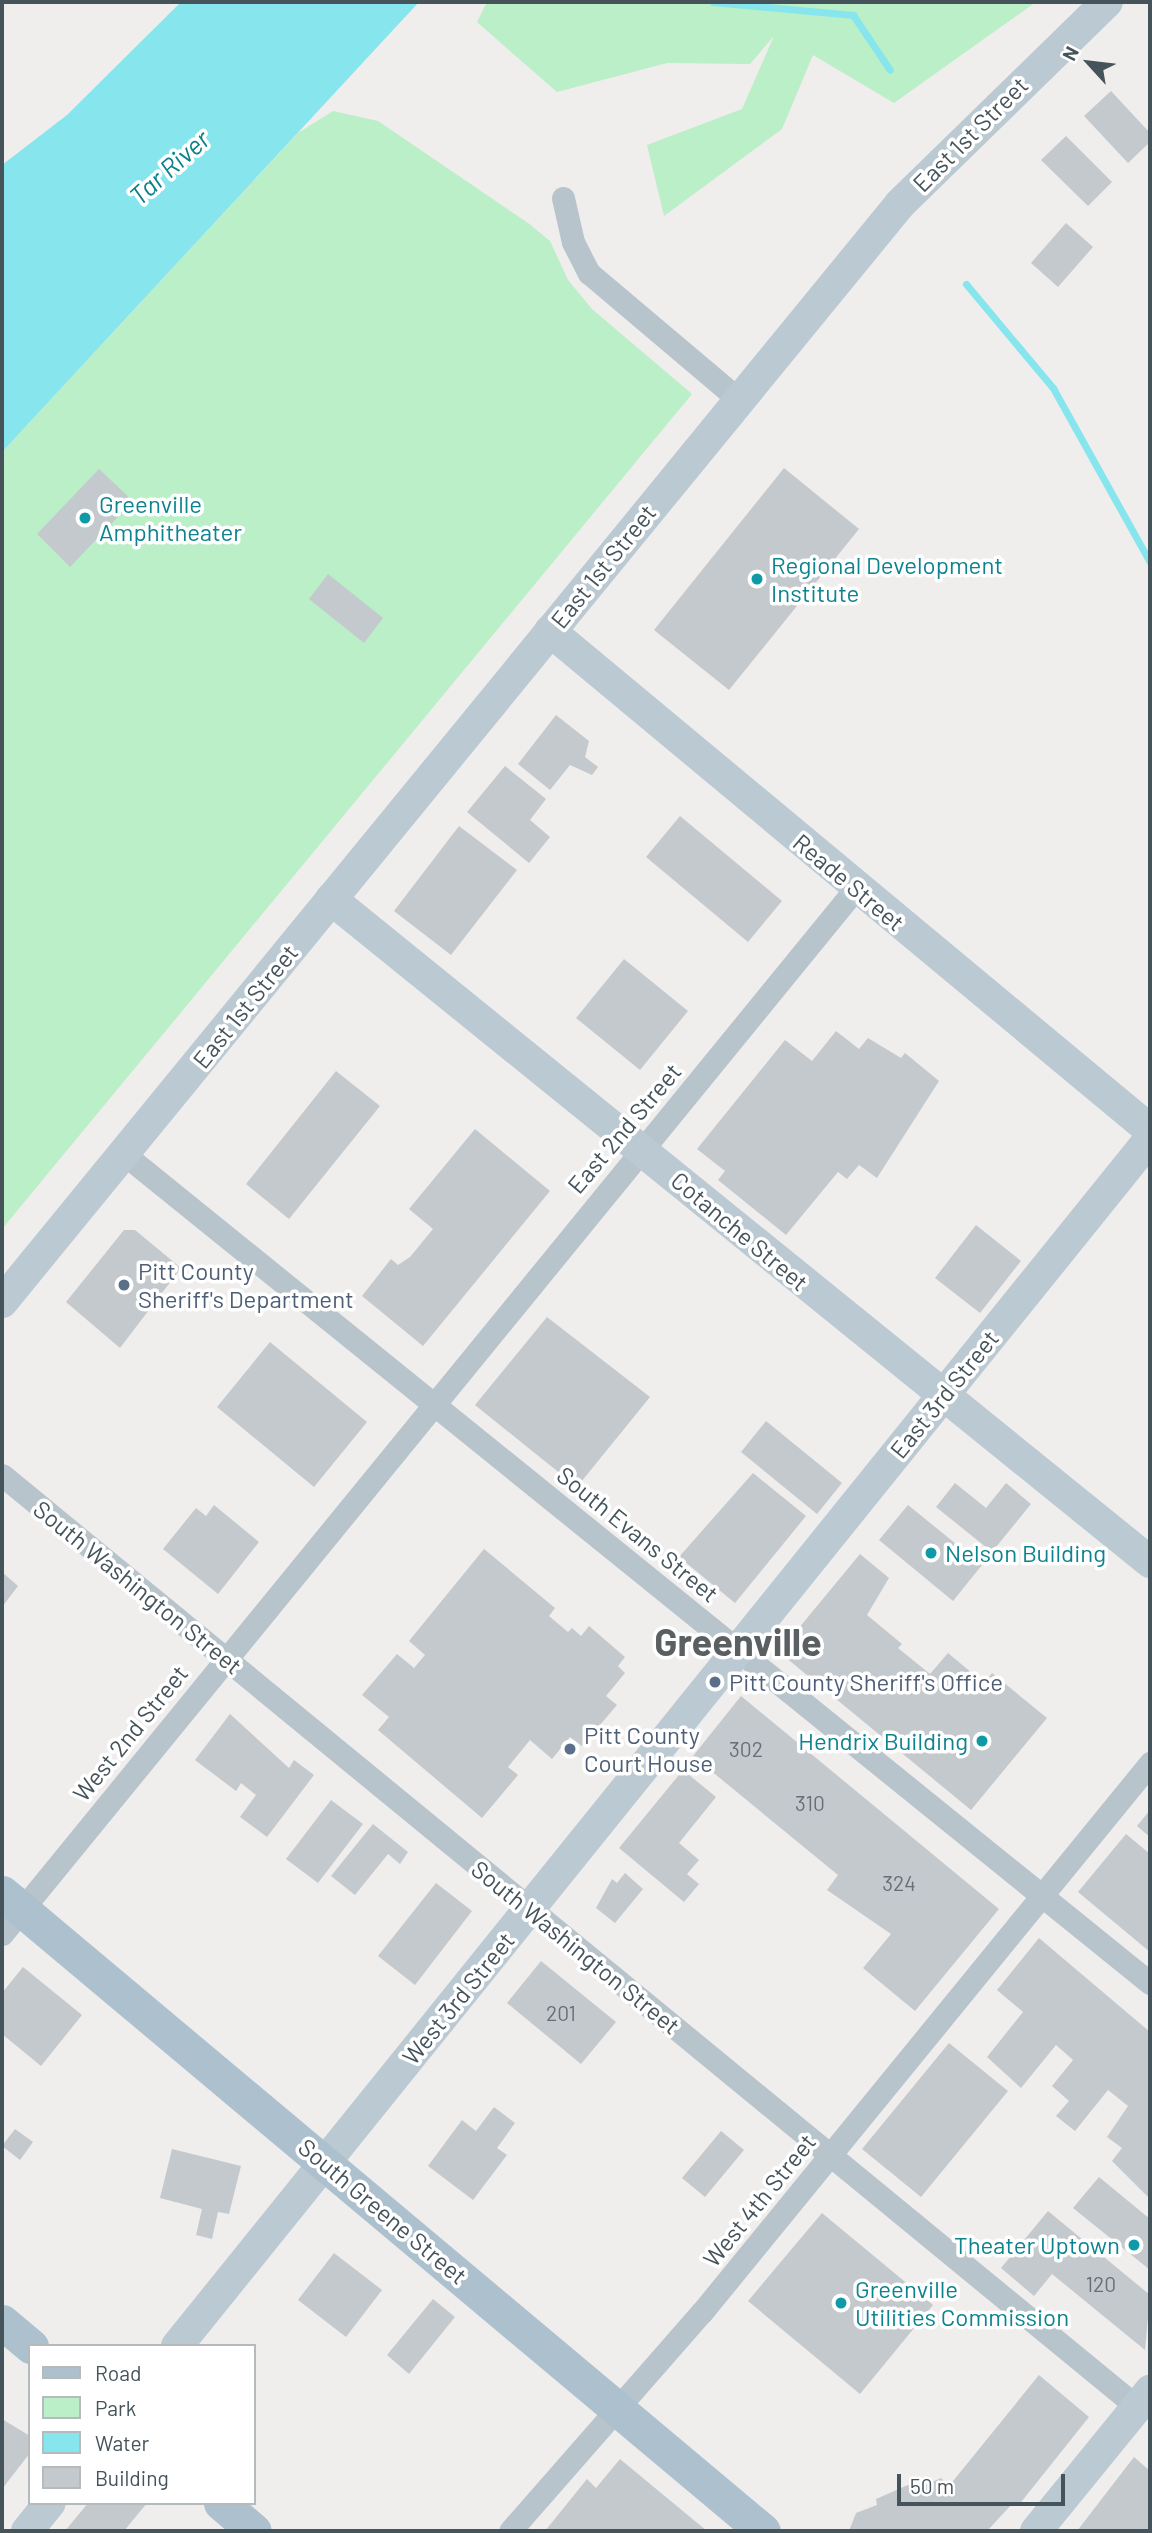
<!DOCTYPE html>
<style>
body{margin:0}
#map{position:relative;width:1152px;height:2533px;overflow:hidden;background:#f0eded;font-family:Barlow,sans-serif}
div>[style]{position:absolute}
[style*='--x']{left:calc(var(--x)*1px);top:calc(var(--y)*1px);width:calc(var(--w)*1px);rotate:calc(var(--a)*1deg)}
.green>*{inset:0;background:#baefc7}
.water>*{inset:0;background:#86e5ed}
.stream>*{height:7px;margin:-3.5px;padding:0 3.5px;transform-origin:3.5px;border-radius:3.5px;background:#86e5ed}
.building>*{inset:0;background:#c4c9cd}
.street>*{height:23px;margin:-11.5px;padding:0 11.5px;transform-origin:11.5px;border-radius:11.5px;background:#b8c4cb}
.secondary>*{height:32px;margin:-16px;padding:0 16px;transform-origin:16px;border-radius:16px;background:#bac9d2}
.primary>*{height:35px;margin:-17.5px;padding:0 17.5px;transform-origin:17.5px;border-radius:17.5px;background:#acc1cd}
.dots>*{width:19px;height:19px;translate:-50% -50%;box-sizing:border-box;border:4px solid #fff;border-radius:50%}
span{translate:-50% -50%;white-space:nowrap;text-align:center;line-height:1.15;-webkit-text-stroke:7px #fff;paint-order:stroke}
.number-label{font-size:21px;color:#657078}
.number-label span{-webkit-text-stroke-width:0}
.street-label{font-size:24px;color:#45535b}
.culture-label{font-size:24px;color:#0d838f}
.left{translate:0 -50%;text-align:left}
.right{translate:-100% -50%;text-align:right}
.service-label{font-size:24px;color:#4e5e75}
.water-label{font-size:26px;color:#0b818b;font-style:italic}
.town-label{font-size:38px;color:#5a5f62;font-weight:700}
.frame{position:absolute;inset:0;border:4px solid #45535b;pointer-events:none}
.legend{position:absolute;left:28px;top:2344px;width:228px;height:161px;box-sizing:border-box;background:#fff;border:2px solid #b5babd;margin:0;padding:9px 12px;list-style:none;font-size:21px;color:#45535b}
.legend li{display:flex;align-items:center;gap:14px;height:35px}
.legend b{width:35px;border:2px solid #b5babd}
.north{position:absolute;left:1054px;top:28px;width:70px;height:70px;-webkit-text-stroke:5px #fff;paint-order:stroke;rotate:297deg;font-size:19px;font-weight:700;line-height:28px;text-align:center;color:#45535b}
.north::after{content:'';display:block;margin:auto;width:24px;height:32px;background:#45535b;clip-path:polygon(50% 0,100% 100%,50% 72%,0 100%)}
.scale{position:absolute;left:897px;top:2474px;width:168px;height:32px;box-sizing:border-box;border:4px solid #45535b;border-top:0;padding-left:9px;font-size:21px;line-height:24px;white-space:nowrap;color:#45535b;-webkit-text-stroke:5px #fff;paint-order:stroke}
</style>
<div id="map">
<div class="green">
<div style="clip-path:polygon(487px 2px,1036px 2px,894px 103px,813px 55px,782px 129px,664px 216px,647px 145px,742px 109px,774px 36px,750px 64px,667px 63px,557px 92px,477px 22px)"></div>
<div style="clip-path:polygon(333px 111px,378px 121px,528px 223px,550px 241px,568px 280px,592px 309px,692px 394px,2px 1229px,2px 452px,298px 133px)"></div>
</div>
<div class="water">
<div style="clip-path:polygon(181px 2px,419px 2px,2px 452px,2px 165px,67px 115px)"></div>
</div>
<div class="stream">
<div style="--x:713;--y:2;--w:141;--a:5.3"></div>
<div style="--x:853;--y:15;--w:66;--a:56.1"></div>
<div style="--x:966;--y:284;--w:136;--a:50.1"></div>
<div style="--x:1053;--y:388;--w:199;--a:60.9"></div>
</div>
<div class="building">
<div style="clip-path:polygon(1111px 91px,1150px 133px,1150px 142px,1128px 163px,1084px 116px)"></div>
<div style="clip-path:polygon(1066px 136px,1112px 182px,1088px 206px,1041px 160px)"></div>
<div style="clip-path:polygon(1066px 223px,1093px 247px,1058px 287px,1031px 263px)"></div>
<div style="clip-path:polygon(784px 468px,859px 529px,729px 690px,654px 630px)"></div>
<div style="clip-path:polygon(99px 469px,133px 501px,70px 567px,37px 534px)"></div>
<div style="clip-path:polygon(328px 574px,383px 618px,364px 643px,309px 599px)"></div>
<div style="clip-path:polygon(556px 715px,589px 741px,585px 757px,598px 767px,592px 775px,570px 765px,550px 790px,518px 764px)"></div>
<div style="clip-path:polygon(505px 766px,546px 799px,530px 820px,550px 837px,529px 863px,467px 812px)"></div>
<div style="clip-path:polygon(680px 816px,782px 901px,748px 942px,646px 857px)"></div>
<div style="clip-path:polygon(459px 826px,517px 870px,451px 955px,394px 911px)"></div>
<div style="clip-path:polygon(624px 959px,688px 1011px,640px 1070px,576px 1018px)"></div>
<div style="clip-path:polygon(836px 1031px,859px 1049px,868px 1038px,901px 1058px,905px 1053px,939px 1081px,877px 1178px,859px 1165px,847px 1179px,838px 1172px,786px 1235px,718px 1180px,725px 1171px,697px 1149px,785px 1040px,812px 1061px)"></div>
<div style="clip-path:polygon(336px 1071px,380px 1106px,289px 1219px,246px 1184px)"></div>
<div style="clip-path:polygon(475px 1129px,550px 1191px,423px 1346px,362px 1296px,391px 1259px,398px 1265px,410px 1257px,433px 1229px,409px 1209px)"></div>
<div style="clip-path:polygon(976px 1225px,1021px 1261px,980px 1313px,935px 1278px)"></div>
<div style="clip-path:polygon(124px 1230px,135px 1230px,181px 1268px,120px 1348px,66px 1302px)"></div>
<div style="clip-path:polygon(547px 1317px,650px 1397px,577px 1487px,475px 1405px)"></div>
<div style="clip-path:polygon(270px 1342px,367px 1422px,314px 1487px,217px 1407px)"></div>
<div style="clip-path:polygon(766px 1421px,842px 1483px,817px 1514px,741px 1452px)"></div>
<div style="clip-path:polygon(753px 1473px,806px 1516px,735px 1603px,679px 1557px)"></div>
<div style="clip-path:polygon(955px 1483px,986px 1508px,1006px 1483px,1031px 1504px,992px 1552px,936px 1507px)"></div>
<div style="clip-path:polygon(214px 1505px,259px 1542px,218px 1594px,163px 1549px,196px 1508px,206px 1516px)"></div>
<div style="clip-path:polygon(908px 1505px,982px 1565px,953px 1601px,879px 1540px)"></div>
<div style="clip-path:polygon(484px 1549px,555px 1608px,549px 1616px,568px 1632px,572px 1628px,581px 1636px,589px 1626px,625px 1657px,618px 1666px,625px 1673px,606px 1696px,617px 1705px,582px 1746px,570px 1737px,552px 1759px,530px 1740px,508px 1767px,518px 1775px,482px 1818px,378px 1730px,389px 1717px,362px 1695px,397px 1654px,414px 1668px,425px 1655px,409px 1641px)"></div>
<div style="clip-path:polygon(860px 1554px,889px 1578px,867px 1615px,902px 1644px,898px 1648px,930px 1674px,948px 1653px,984px 1683px,992px 1673px,1047px 1718px,971px 1810px,779px 1652px)"></div>
<div style="clip-path:polygon(2px 1572px,18px 1586px,2px 1607px)"></div>
<div style="clip-path:polygon(741px 1696px,999px 1909px,915px 2011px,863px 1968px,891px 1934px,827px 1890px,838px 1875px,693px 1756px)"></div>
<div style="clip-path:polygon(230px 1714px,289px 1768px,294px 1760px,314px 1775px,267px 1837px,240px 1817px,256px 1795px,241px 1783px,236px 1791px,195px 1760px)"></div>
<div style="clip-path:polygon(683px 1770px,716px 1797px,679px 1843px,699px 1860px,687px 1874px,699px 1884px,684px 1902px,619px 1848px)"></div>
<div style="clip-path:polygon(331px 1800px,363px 1824px,318px 1883px,286px 1859px)"></div>
<div style="clip-path:polygon(1150px 1810px,1150px 1837px,1137px 1826px)"></div>
<div style="clip-path:polygon(373px 1824px,408px 1852px,400px 1864px,388px 1854px,355px 1895px,331px 1876px)"></div>
<div style="clip-path:polygon(1126px 1834px,1150px 1854px,1150px 1952px,1078px 1892px)"></div>
<div style="clip-path:polygon(625px 1873px,643px 1889px,615px 1923px,596px 1908px,612px 1879px,617px 1883px)"></div>
<div style="clip-path:polygon(436px 1883px,472px 1911px,415px 1985px,378px 1956px)"></div>
<div style="clip-path:polygon(1039px 1938px,1150px 2032px,1150px 2199px,1112px 2161px,1122px 2148px,1107px 2137px,1128px 2106px,1108px 2090px,1075px 2131px,1056px 2116px,1069px 2101px,1052px 2086px,1073px 2060px,1056px 2045px,1021px 2088px,987px 2057px,1023px 2012px,997px 1990px)"></div>
<div style="clip-path:polygon(541px 1961px,616px 2022px,581px 2064px,507px 2003px)"></div>
<div style="clip-path:polygon(23px 1967px,82px 2015px,41px 2066px,2px 2034px,2px 1993px)"></div>
<div style="clip-path:polygon(949px 2043px,1008px 2091px,921px 2197px,862px 2149px)"></div>
<div style="clip-path:polygon(494px 2107px,515px 2123px,497px 2148px,507px 2155px,473px 2200px,428px 2166px,462px 2120px,476px 2131px)"></div>
<div style="clip-path:polygon(15px 2129px,33px 2142px,20px 2160px,2px 2146px)"></div>
<div style="clip-path:polygon(721px 2131px,744px 2150px,705px 2197px,682px 2178px)"></div>
<div style="clip-path:polygon(172px 2149px,241px 2166px,229px 2214px,218px 2212px,212px 2239px,196px 2235px,202px 2209px,160px 2198px)"></div>
<div style="clip-path:polygon(1099px 2177px,1150px 2219px,1150px 2270px,1073px 2208px)"></div>
<div style="clip-path:polygon(1048px 2211px,1150px 2295px,1145px 2350px,1052px 2274px,1034px 2296px,1001px 2268px)"></div>
<div style="clip-path:polygon(822px 2213px,933px 2305px,860px 2394px,748px 2301px)"></div>
<div style="clip-path:polygon(334px 2253px,382px 2290px,346px 2337px,298px 2300px)"></div>
<div style="clip-path:polygon(433px 2299px,455px 2317px,409px 2374px,387px 2355px)"></div>
<div style="clip-path:polygon(1039px 2375px,1089px 2417px,1018px 2506px,1012px 2504px,987px 2531px,849px 2531px,856px 2513px,877px 2505px,876px 2499px,917px 2481px,923px 2486px,941px 2478px,949px 2486px)"></div>
<div style="clip-path:polygon(2px 2419px,30px 2436px,30px 2453px,2px 2489px)"></div>
<div style="clip-path:polygon(1134px 2457px,1150px 2471px,1150px 2531px,1077px 2531px)"></div>
<div style="clip-path:polygon(620px 2459px,707px 2531px,545px 2531px,587px 2479px,596px 2488px)"></div>
<div style="clip-path:polygon(88px 2503px,147px 2503px,124px 2531px,65px 2531px)"></div>
</div>
<div class="street">
<div style="--x:563;--y:198;--w:45;--a:77.2"></div>
<div style="--x:573;--y:242;--w:35;--a:63"></div>
<div style="--x:589;--y:273;--w:195;--a:40.2"></div>
<div style="--x:124;--y:1154;--w:1319;--a:38.94"></div>
<div style="--x:2;--y:1475;--w:1469;--a:39.39"></div>
<div style="--x:2;--y:1934;--w:1350;--a:-50.77"></div>
<div style="--x:510;--y:2531;--w:291;--a:-48.8"></div>
<div style="--x:702;--y:2312;--w:709;--a:-50.78"></div>
</div>
<div class="secondary">
<div style="--x:550;--y:631;--w:780;--a:39.75"></div>
<div style="--x:331;--y:899;--w:1054;--a:38.99"></div>
<div style="--x:2;--y:1302;--w:1418;--a:-50.72"></div>
<div style="--x:900;--y:204;--w:289;--a:-44.3"></div>
<div style="--x:177;--y:2346;--w:1550;--a:-51.13"></div>
<div style="--x:27;--y:2531;--w:36;--a:-51"></div>
<div style="--x:1036;--y:2531;--w:181;--a:-50.8"></div>
</div>
<div class="primary">
<div style="--x:2;--y:1893;--w:993;--a:39.98"></div>
<div style="--x:2;--y:2322;--w:38;--a:40"></div>
<div style="--x:221;--y:2503;--w:43;--a:40.3"></div>
</div>
<div class="dots">
<div style="left:85px;top:518px;background:#0f9aa8"></div>
<div style="left:757px;top:579px;background:#0f9aa8"></div>
<div style="left:124px;top:1285px;background:#5c6f8a"></div>
<div style="left:931px;top:1553px;background:#0f9aa8"></div>
<div style="left:715px;top:1682px;background:#5c6f8a"></div>
<div style="left:982px;top:1741px;background:#0f9aa8"></div>
<div style="left:570px;top:1749px;background:#5c6f8a"></div>
<div style="left:1134px;top:2245px;background:#0f9aa8"></div>
<div style="left:841px;top:2303px;background:#0f9aa8"></div>
</div>
<div class="number-label">
<span style="left:746px;top:1749px">302</span>
<span style="left:810px;top:1803px">310</span>
<span style="left:899px;top:1883px">324</span>
<span style="left:561px;top:2013px">201</span>
<span style="left:1101px;top:2284px">120</span>
</div>
<div class="street-label">
<span style="left:970px;top:134px;rotate:-45deg">East 1st Street</span>
<span style="left:603px;top:566px;rotate:-51deg">East 1st Street</span>
<span style="left:849px;top:882px;rotate:40deg">Reade Street</span>
<span style="left:245px;top:1006px;rotate:-51deg">East 1st Street</span>
<span style="left:624px;top:1128px;rotate:-50deg">East 2nd Street</span>
<span style="left:740px;top:1231px;rotate:40deg">Cotanche Street</span>
<span style="left:944px;top:1394px;rotate:-51deg">East 3rd Street</span>
<span style="left:638px;top:1534px;rotate:39deg">South Evans Street</span>
<span style="left:138px;top:1587px;rotate:39deg">South Washington Street</span>
<span style="left:130px;top:1733px;rotate:-51deg">West 2nd Street</span>
<span style="left:576px;top:1947px;rotate:39deg">South Washington Street</span>
<span style="left:458px;top:1998px;rotate:-51deg">West 3rd Street</span>
<span style="left:759px;top:2200px;rotate:-51deg">West 4th Street</span>
<span style="left:383px;top:2211px;rotate:40deg">South Greene Street</span>
</div>
<div class="culture-label">
<span class="left" style="left:99px;top:518px">Greenville<br>Amphitheater</span>
<span class="left" style="left:771px;top:579px">Regional Development<br>Institute</span>
<span class="left" style="left:945px;top:1553px">Nelson Building</span>
<span class="right" style="left:968px;top:1741px">Hendrix Building</span>
<span class="right" style="left:1120px;top:2245px">Theater Uptown</span>
<span class="left" style="left:855px;top:2303px">Greenville<br>Utilities Commission</span>
</div>
<div class="service-label">
<span class="left" style="left:138px;top:1285px">Pitt County<br>Sheriff's Department</span>
<span class="left" style="left:729px;top:1682px">Pitt County Sheriff's Office</span>
<span class="left" style="left:584px;top:1749px">Pitt County<br>Court House</span>
</div>
<div class="water-label">
<span style="left:169px;top:167px;rotate:-42deg">Tar River</span>
</div>
<div class="town-label">
<span style="left:738px;top:1642px">Greenville</span>
</div>
<div class="frame"></div>
<ul class="legend">
<li><b style="height:9px;background:#acc1cd"></b>Road</li>
<li><b style="height:19px;background:#baefc7"></b>Park</li>
<li><b style="height:19px;background:#86e5ed"></b>Water</li>
<li><b style="height:19px;background:#c4c9cd"></b>Building</li>
</ul>
<div class="north">N</div>
<div class="scale">50 m</div>
</div>
